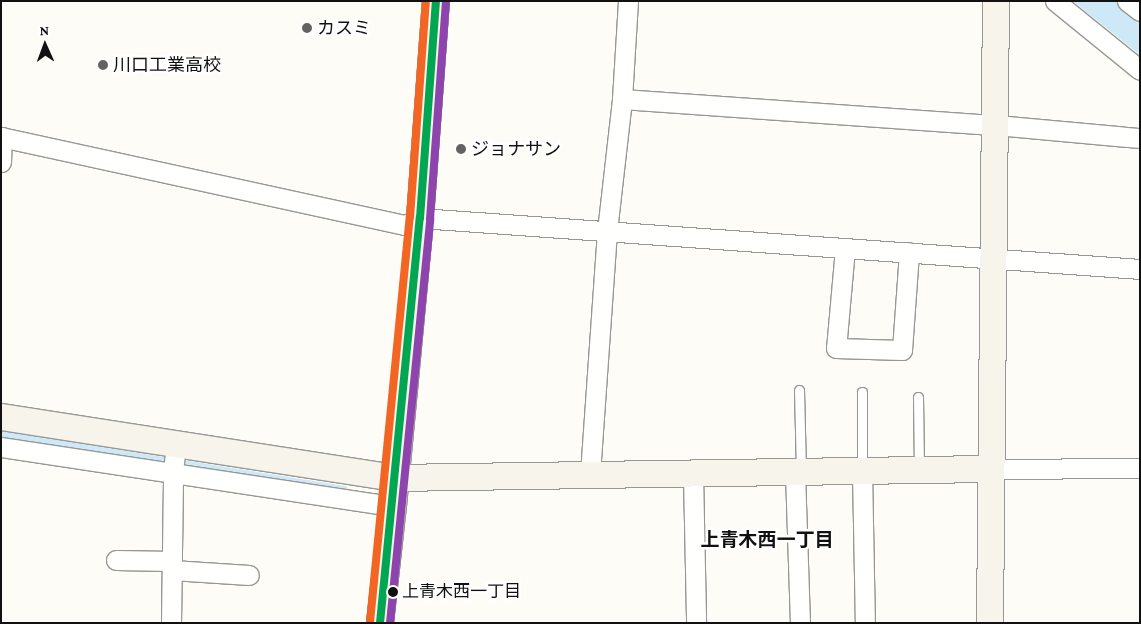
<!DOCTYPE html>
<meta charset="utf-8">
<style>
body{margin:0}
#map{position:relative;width:1141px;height:624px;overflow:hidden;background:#fdfcf7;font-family:"Crimson Pro","Noto Sans JP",serif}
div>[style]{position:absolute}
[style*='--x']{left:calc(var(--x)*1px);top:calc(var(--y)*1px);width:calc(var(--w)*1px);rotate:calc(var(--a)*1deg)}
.water>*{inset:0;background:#cde8f7}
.stream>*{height:6px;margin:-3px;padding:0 3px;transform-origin:3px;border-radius:3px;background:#cde8f7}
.roads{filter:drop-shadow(1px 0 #979795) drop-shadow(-1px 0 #979795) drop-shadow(0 1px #979795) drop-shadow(0 -1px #979795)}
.lane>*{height:9px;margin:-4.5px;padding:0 4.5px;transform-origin:4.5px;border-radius:4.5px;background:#fffffe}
.street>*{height:19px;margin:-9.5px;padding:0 9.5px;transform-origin:9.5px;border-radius:9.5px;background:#fffffe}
.secondary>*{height:26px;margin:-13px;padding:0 13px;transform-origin:13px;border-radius:13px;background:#f6f4eb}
.bus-1>*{height:8px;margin:-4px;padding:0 4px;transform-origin:4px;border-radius:4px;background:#00a651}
.bus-2>*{height:8px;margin:-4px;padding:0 4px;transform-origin:4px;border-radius:4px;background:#8e44ad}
.bus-3>*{height:8px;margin:-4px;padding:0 4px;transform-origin:4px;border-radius:4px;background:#f26522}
.dots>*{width:14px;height:14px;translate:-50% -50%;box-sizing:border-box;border:2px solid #fff;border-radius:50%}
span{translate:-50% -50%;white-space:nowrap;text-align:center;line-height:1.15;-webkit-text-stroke:5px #fff;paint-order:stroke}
.bus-label{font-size:17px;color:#111}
.left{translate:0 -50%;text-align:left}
.poi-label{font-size:18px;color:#111}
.neighbourhood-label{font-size:19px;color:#111;font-weight:700}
.frame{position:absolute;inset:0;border:2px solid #111;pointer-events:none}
.north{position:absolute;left:20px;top:20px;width:50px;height:50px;-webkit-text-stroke:4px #fff;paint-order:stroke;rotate:358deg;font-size:14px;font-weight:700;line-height:20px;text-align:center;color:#111}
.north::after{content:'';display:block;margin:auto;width:18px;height:22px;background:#111;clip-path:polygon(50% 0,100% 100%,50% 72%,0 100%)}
</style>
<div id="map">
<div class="water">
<div style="clip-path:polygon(1073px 1px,1120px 1px,1140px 17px,1140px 55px)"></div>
</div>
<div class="stream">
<div style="--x:1;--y:434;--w:348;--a:9.1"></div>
</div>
<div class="roads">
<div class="lane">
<div style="--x:799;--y:390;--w:80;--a:88.6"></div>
<div style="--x:862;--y:392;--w:77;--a:90"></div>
<div style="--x:918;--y:397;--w:70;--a:89.2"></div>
</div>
<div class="street">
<div style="--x:1055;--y:1;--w:109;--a:39.1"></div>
<div style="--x:1127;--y:1;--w:16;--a:38"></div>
<div style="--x:622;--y:99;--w:375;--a:4"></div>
<div style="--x:996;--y:125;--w:145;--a:5.2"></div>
<div style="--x:1;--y:137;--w:413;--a:12.3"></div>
<div style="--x:405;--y:225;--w:17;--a:-25"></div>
<div style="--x:420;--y:218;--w:722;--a:4.05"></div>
<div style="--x:1;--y:162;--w:25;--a:-88"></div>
<div style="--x:845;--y:248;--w:100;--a:95.1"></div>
<div style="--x:836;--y:348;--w:66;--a:1.7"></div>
<div style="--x:902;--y:350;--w:98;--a:-85.9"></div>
<div style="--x:1;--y:447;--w:396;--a:8.6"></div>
<div style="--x:991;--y:469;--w:149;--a:-0.4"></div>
<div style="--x:862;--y:471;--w:152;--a:88.9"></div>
<div style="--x:795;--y:473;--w:150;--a:88.1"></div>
<div style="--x:590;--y:474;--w:244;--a:-86"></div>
<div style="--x:607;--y:231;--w:133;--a:-83.5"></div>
<div style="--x:622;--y:99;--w:98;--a:-86.5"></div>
<div style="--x:693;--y:474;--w:149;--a:88.8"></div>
<div style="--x:116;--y:560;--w:56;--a:1"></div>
<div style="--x:172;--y:570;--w:77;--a:3.7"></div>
<div style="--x:171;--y:623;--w:151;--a:-89.2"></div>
<div style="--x:173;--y:472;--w:28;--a:-84"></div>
</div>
<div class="secondary">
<div style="--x:1;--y:417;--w:399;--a:8.8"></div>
<div style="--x:395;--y:478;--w:596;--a:-0.87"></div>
<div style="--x:380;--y:623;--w:118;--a:-83.7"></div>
<div style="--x:393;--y:506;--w:289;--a:-84.6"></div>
<div style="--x:420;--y:218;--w:218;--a:-85.8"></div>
<div style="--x:990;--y:623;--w:622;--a:-89.45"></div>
</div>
</div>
<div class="bus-1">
<div style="--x:380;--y:623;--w:407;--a:-84.4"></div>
<div style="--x:420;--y:218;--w:218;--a:-85.8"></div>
</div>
<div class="bus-2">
<div style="--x:390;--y:623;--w:406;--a:-84.3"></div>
<div style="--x:430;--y:219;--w:218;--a:-85.8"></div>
</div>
<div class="bus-3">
<div style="--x:370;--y:622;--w:407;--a:-84.4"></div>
<div style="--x:410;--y:217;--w:217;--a:-85.8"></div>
</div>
<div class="dots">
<div style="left:307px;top:28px;background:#646362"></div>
<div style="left:103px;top:65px;background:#646362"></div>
<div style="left:461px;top:149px;background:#646362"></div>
<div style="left:393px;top:592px;background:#111"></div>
</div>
<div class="bus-label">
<span class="left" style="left:402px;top:592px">上青木西一丁目</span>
</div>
<div class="poi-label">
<span class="left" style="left:317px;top:28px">カスミ</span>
<span class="left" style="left:113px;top:65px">川口工業高校</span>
<span class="left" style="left:471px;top:149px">ジョナサン</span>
</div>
<div class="neighbourhood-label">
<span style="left:767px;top:540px">上青木西一丁目</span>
</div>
<div class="frame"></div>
<div class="north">N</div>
</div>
